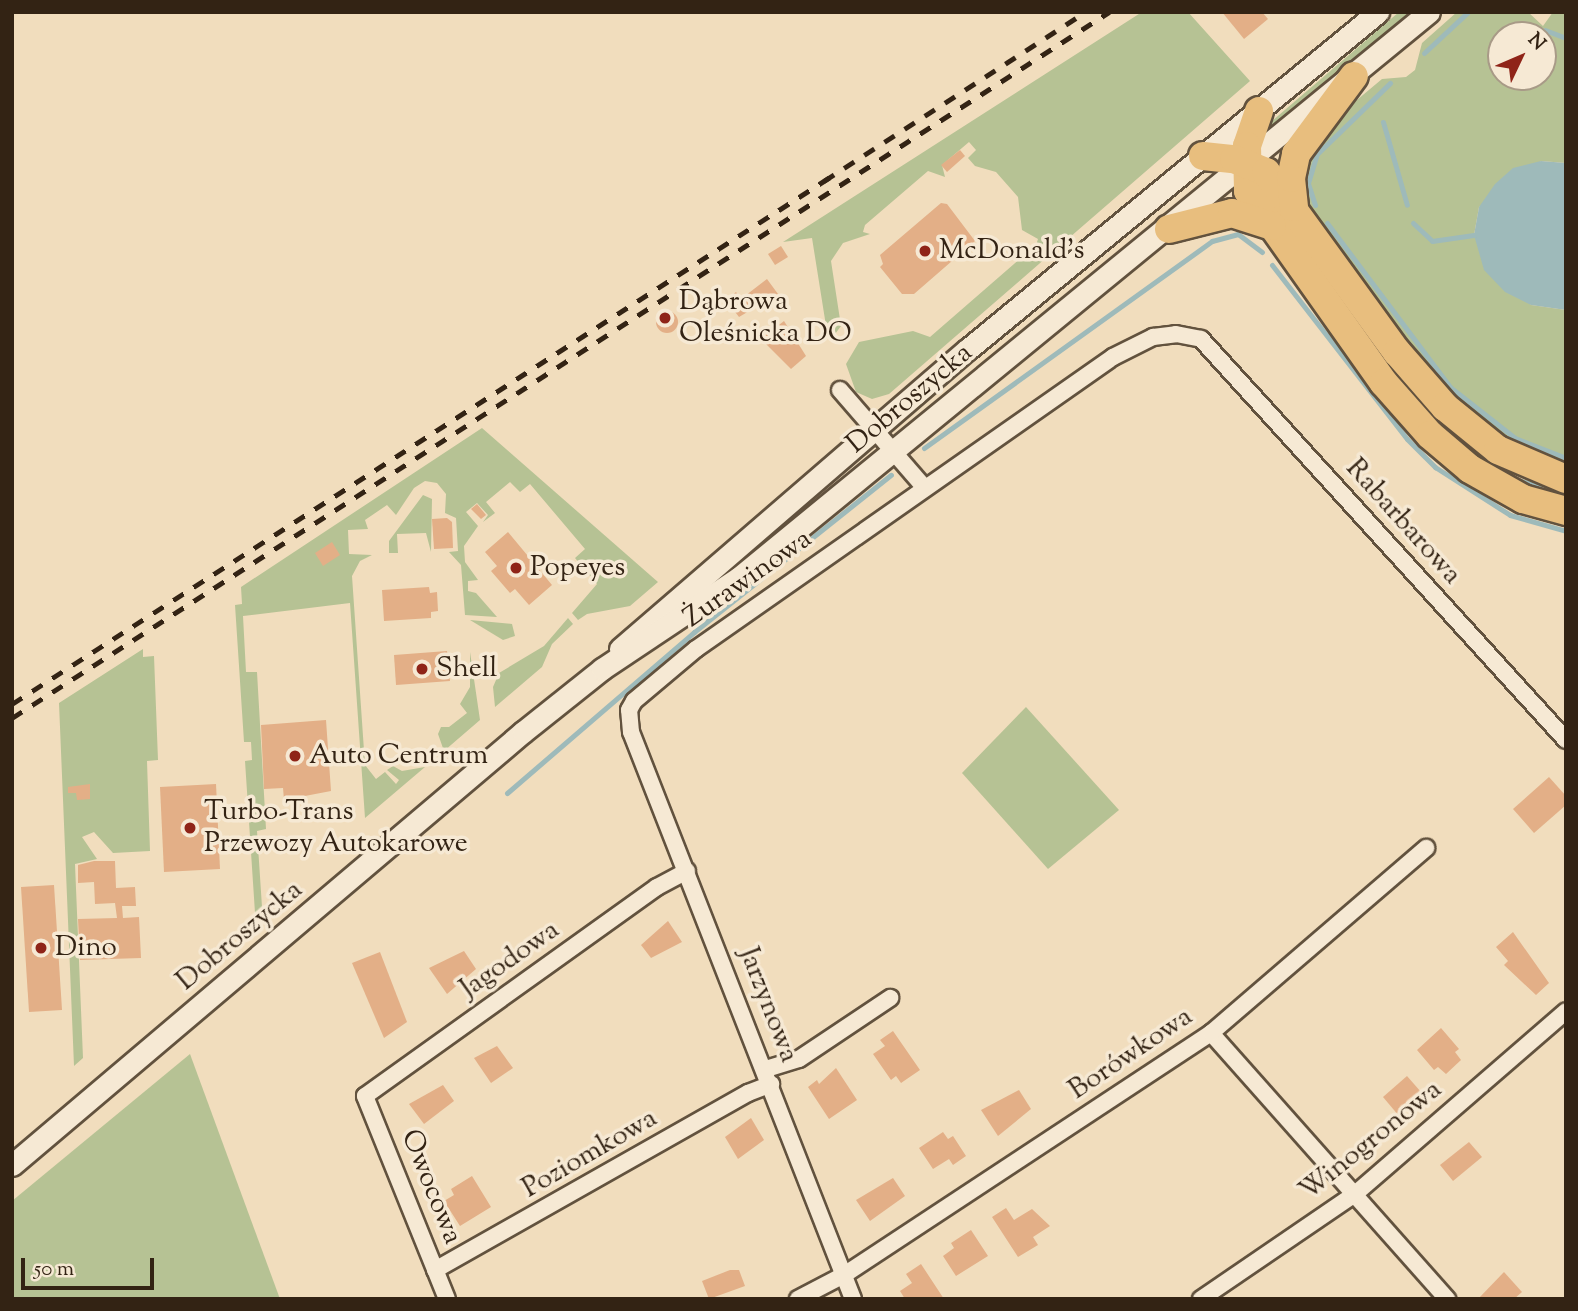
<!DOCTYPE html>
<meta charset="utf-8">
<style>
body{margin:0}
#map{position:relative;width:1578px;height:1311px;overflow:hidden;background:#f1ddbd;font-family:"Sorts Mill Goudy",serif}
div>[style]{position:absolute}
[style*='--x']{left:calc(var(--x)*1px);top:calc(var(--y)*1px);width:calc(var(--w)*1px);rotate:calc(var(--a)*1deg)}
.green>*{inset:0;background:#b6c294}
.water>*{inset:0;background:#9ebaba}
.stream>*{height:5px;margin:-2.5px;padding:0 2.5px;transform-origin:2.5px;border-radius:2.5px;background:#9ebaba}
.building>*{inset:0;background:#e3af87}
.round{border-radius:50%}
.roads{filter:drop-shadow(2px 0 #62523e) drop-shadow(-2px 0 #62523e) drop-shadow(0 2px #62523e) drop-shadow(0 -2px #62523e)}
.street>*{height:16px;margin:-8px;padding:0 8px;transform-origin:8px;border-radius:8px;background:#f6e9d4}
.secondary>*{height:21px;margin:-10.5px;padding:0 10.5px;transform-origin:10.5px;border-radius:10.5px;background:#f6e9d4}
.highway>*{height:28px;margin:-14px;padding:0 14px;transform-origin:14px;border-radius:14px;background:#e8be7e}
.rail>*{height:5px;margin-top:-2.5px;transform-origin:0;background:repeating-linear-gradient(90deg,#332314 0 12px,transparent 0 24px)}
.dots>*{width:19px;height:19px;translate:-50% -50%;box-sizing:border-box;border:4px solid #f6e9d4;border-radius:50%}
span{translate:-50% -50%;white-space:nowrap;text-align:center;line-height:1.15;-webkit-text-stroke:7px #f6e9d4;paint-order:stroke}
.poi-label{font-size:28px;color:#332314}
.left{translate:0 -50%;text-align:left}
.street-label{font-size:28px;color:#332314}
.frame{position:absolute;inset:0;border:14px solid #332314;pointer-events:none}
.north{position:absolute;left:1487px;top:21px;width:70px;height:70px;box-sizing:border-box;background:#f6e9d4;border:2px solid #a89a87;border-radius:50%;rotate:46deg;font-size:19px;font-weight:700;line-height:28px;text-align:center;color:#332314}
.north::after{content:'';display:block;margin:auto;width:24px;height:32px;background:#8f2418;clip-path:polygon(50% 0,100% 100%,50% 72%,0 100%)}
.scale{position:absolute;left:21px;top:1258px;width:133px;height:32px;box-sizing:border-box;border:4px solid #332314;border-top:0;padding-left:9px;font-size:21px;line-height:24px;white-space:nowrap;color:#332314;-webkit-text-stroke:5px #f6e9d4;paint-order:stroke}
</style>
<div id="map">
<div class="green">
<div style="clip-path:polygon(1142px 12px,1188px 12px,1250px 81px,889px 394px,872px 399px,856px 392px,846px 364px,859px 342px,913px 331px,930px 337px,1036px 245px,1038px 239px,1022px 230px,1018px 197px,996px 172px,975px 166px,968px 158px,976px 150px,969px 142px,942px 165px,945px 177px,928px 171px,865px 225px,863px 232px,870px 234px,843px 243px,831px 261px,841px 326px,832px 338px,827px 332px,812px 238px,783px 242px)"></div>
<div style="clip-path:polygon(1399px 12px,1413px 12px,1258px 144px,1260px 133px,1272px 121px)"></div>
<div style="clip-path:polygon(evenodd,1457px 12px,1528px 12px,1543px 26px,1553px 12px,1566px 12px,1566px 163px,1541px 161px,1479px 207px,1474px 235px,1531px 305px,1566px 310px,1566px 468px,1524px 453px,1449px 399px,1306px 207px,1301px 169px,1339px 115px,1382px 79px,1406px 77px,1415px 70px,1422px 43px,1457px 12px,1501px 35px,1543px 35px,1543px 77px,1501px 77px,1501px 35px)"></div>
<div style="clip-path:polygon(482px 428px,658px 582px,630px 606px,587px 614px,578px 620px,572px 613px,597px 584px,575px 558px,585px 549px,530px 484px,520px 492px,510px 482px,486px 502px,495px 513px,483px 522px,488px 515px,477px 503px,466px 512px,478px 526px,464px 546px,465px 562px,478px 580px,468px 581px,468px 591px,476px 593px,497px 617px,465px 615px,461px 565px,449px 552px,458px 551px,456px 518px,445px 513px,446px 494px,437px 483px,425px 481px,414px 488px,396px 515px,387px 505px,365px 520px,368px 529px,348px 530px,349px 554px,372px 555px,360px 561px,352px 576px,365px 765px,376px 779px,385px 772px,396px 784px,399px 780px,387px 770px,393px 766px,402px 771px,425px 767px,365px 818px,350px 603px,243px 616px,246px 672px,257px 672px,266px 829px,257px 831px,262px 907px,255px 913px,245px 761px,252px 760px,251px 742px,244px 742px,235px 605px,242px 604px,241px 587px)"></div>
<div style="clip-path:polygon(423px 495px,432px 499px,431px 552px,426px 533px,397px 534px,398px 553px,389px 553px,389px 541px)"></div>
<div style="clip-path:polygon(568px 618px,573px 624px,552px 644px,542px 667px,495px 707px,493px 687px,499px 673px,544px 646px)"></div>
<div style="clip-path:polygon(470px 620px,512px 624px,515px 636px,503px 640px)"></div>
<div style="clip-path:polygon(143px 649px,143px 657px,154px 656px,158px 760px,147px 761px,150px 851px,113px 853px,94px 832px,82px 837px,97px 859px,75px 864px,83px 1058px,74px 1066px,59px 703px)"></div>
<div style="clip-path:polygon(470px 652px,480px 720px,444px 751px,438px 734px,441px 727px,449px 727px,467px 713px,460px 704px,470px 687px)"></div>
<div style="clip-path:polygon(1026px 707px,1119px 810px,1048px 869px,962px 773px)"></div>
<div style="clip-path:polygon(190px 1054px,280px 1299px,12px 1299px,12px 1201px)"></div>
</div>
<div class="water">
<div style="clip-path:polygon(1541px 161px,1566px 163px,1566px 310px,1531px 305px,1505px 292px,1484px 270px,1474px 235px,1479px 207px,1495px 184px,1513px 168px)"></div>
</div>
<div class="stream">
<div style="--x:1545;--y:30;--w:22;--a:21"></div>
<div style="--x:1424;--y:53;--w:60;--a:-43"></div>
<div style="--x:1383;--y:122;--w:86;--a:73.9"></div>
<div style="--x:1315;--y:205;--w:23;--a:-108"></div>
<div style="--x:1308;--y:183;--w:30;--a:-73"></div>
<div style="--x:1317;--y:154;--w:102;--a:-44.2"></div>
<div style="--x:1327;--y:223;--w:205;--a:53.1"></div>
<div style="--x:1450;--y:387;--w:83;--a:38.1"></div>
<div style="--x:1515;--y:438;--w:55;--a:21.4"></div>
<div style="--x:1413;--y:223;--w:26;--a:43"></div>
<div style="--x:1432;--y:241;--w:42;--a:-8.1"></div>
<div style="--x:1272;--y:265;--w:220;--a:52.2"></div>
<div style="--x:1407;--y:439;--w:40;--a:45"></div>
<div style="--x:1435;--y:467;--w:89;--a:32.6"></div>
<div style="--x:1510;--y:515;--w:58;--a:15.9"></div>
<div style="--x:1396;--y:372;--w:65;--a:48.7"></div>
<div style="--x:1439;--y:421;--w:72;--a:39.9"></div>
<div style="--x:924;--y:448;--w:355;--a:-35.7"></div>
<div style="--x:1212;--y:241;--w:27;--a:-15"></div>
<div style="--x:1238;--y:234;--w:30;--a:37"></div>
<div style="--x:1515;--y:479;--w:53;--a:17.4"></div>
<div style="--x:507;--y:793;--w:247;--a:-40.7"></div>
<div style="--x:694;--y:632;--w:252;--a:-38.6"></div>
</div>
<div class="building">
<div style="clip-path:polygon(1222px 12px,1262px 12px,1268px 19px,1244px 39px)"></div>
<div style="clip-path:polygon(960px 150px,965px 156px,947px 172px,941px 165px)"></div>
<div style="clip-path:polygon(941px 203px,947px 204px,975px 241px,914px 294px,902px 294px,880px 267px,883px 264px,880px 255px)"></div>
<div style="clip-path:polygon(781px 246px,788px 257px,775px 265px,768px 254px)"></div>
<div style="clip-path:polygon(767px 279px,778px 294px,739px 317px,726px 300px,736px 292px,741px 299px)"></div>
<div class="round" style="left:656px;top:311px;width:22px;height:22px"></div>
<div style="clip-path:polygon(784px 321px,806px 356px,791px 369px,761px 339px)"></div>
<div style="clip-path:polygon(477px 504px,486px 515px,481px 519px,471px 509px)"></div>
<div style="clip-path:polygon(447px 518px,452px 522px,453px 548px,434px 549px,432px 519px)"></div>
<div style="clip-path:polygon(508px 532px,552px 585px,529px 605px,515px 589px,510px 593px,491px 571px,497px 566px,485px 552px)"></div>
<div style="clip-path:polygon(332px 542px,340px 555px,323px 566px,315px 553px)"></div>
<div style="clip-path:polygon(429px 587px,430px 593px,437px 592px,438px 611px,431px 612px,431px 618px,384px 621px,382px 590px)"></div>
<div style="clip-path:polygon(447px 651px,450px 681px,396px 685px,394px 655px)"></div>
<div style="clip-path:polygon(326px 720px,331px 791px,284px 800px,283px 788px,264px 789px,261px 725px)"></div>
<div style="clip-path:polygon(1549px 777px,1566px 796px,1566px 805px,1534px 833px,1513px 809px)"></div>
<div style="clip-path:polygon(90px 784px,90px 799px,77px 800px,76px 793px,68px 793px,68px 787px)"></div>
<div style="clip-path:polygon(216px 784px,220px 869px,164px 872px,160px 787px)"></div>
<div style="clip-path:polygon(94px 861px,115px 861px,116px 888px,135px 887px,136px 906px,122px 906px,123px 918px,139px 917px,141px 958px,80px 960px,78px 919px,117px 918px,115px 903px,95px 904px,94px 882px,78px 883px,78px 865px)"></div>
<div style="clip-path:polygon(54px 885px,62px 1010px,29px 1012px,21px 887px)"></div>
<div style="clip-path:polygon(668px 921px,682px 942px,651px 958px,641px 945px)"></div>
<div style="clip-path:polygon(1513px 932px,1549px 983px,1536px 995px,1504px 965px,1508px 961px,1496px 947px)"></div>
<div style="clip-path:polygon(464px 951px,476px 969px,447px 994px,429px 968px)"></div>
<div style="clip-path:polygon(380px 952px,407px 1022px,384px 1038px,352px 963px)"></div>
<div style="clip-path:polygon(1441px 1028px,1459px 1049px,1455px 1052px,1461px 1060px,1446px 1074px,1438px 1067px,1434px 1070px,1417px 1050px)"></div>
<div style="clip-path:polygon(893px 1031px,920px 1070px,901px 1083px,896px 1076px,891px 1080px,873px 1054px,885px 1046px,880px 1040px)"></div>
<div style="clip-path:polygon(497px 1046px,513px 1068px,491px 1083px,474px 1058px)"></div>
<div style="clip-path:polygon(836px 1068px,857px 1100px,829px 1119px,808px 1087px,817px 1080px,819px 1084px)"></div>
<div style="clip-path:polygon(1407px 1076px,1421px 1092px,1399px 1116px,1383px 1097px)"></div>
<div style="clip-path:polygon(443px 1085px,454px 1101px,424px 1124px,409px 1104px)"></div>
<div style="clip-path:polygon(1019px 1090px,1031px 1109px,998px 1136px,981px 1110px)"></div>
<div style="clip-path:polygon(751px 1118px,764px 1140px,738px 1159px,725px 1137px)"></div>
<div style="clip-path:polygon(943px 1132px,948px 1139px,953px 1136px,966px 1156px,953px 1165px,949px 1159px,933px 1169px,919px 1148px)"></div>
<div style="clip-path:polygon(1469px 1142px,1482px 1157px,1453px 1181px,1440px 1165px)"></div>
<div style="clip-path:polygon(472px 1176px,491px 1207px,460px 1226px,444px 1201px,454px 1195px,451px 1189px)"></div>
<div style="clip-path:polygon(893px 1178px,905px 1196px,870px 1221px,856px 1200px)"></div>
<div style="clip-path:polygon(1006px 1208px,1014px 1220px,1032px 1209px,1050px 1226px,1033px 1237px,1038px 1245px,1018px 1257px,992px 1217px)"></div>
<div style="clip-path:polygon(971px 1230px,988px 1256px,956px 1276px,943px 1256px,954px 1248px,951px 1243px)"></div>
<div style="clip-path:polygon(921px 1264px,944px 1299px,905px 1299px,900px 1291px,912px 1283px,906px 1274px)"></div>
<div style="clip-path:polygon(730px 1270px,739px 1270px,745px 1286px,709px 1299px,702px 1281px)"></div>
<div style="clip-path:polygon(1504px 1272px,1522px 1292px,1514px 1299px,1478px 1299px)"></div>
</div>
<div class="roads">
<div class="street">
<div style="--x:840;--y:390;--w:128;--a:49.1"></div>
<div style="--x:1211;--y:1033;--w:356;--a:48.4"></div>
<div style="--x:766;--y:1069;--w:34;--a:-17"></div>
<div style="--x:799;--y:1059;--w:110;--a:-33.8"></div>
<div style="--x:435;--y:1270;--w:360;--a:-29.5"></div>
<div style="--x:748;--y:1093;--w:25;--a:-21"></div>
<div style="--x:447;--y:1299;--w:219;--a:-112"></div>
<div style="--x:365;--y:1096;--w:359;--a:-35.6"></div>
<div style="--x:657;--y:887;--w:34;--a:-28"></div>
<div style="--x:798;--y:1299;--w:52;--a:-27.6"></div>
<div style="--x:844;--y:1275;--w:440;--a:-33.4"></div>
<div style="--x:1211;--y:1033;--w:284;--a:-40.7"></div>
<div style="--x:853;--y:1299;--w:609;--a:-111.38"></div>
<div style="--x:631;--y:732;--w:22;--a:-95"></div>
<div style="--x:629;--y:710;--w:10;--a:-61"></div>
<div style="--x:634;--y:701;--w:81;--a:-40"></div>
<div style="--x:696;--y:649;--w:509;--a:-35"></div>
<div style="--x:1113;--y:357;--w:45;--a:-26.6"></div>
<div style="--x:1153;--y:337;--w:23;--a:-7"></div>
<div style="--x:1176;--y:334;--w:25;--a:11"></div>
<div style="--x:1201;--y:339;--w:542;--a:47.69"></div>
<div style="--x:1201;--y:1299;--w:186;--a:-34.3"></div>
<div style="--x:1355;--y:1194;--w:279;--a:-40.9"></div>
</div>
<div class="secondary">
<div style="--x:620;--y:649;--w:459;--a:-40.8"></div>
<div style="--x:968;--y:349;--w:531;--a:-39.42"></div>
<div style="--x:12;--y:1165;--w:670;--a:-40.28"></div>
<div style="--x:523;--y:732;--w:101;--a:-38.6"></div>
<div style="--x:602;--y:669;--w:164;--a:-33.8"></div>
<div style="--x:738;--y:578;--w:893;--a:-39.32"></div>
</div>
<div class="highway">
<div style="--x:1259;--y:111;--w:37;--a:109"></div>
<div style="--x:1247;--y:146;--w:45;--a:88.7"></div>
<div style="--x:1248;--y:191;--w:235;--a:54.7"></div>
<div style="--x:1384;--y:383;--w:69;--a:48.5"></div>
<div style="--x:1430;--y:435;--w:52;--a:40.4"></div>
<div style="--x:1470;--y:469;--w:61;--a:29.5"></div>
<div style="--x:1523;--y:499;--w:45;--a:15.6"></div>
<div style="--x:1203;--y:156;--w:31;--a:6"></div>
<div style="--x:1234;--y:159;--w:35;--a:22"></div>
<div style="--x:1266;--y:172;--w:223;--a:54"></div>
<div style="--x:1397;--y:352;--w:73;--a:48.9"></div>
<div style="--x:1445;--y:407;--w:68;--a:39.1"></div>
<div style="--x:1498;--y:450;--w:74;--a:23.1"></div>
<div style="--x:1294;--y:207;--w:29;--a:-96"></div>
<div style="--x:1291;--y:178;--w:25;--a:-78"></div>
<div style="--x:1296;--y:154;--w:97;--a:-53.4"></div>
<div style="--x:1169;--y:229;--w:65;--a:-14.3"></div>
<div style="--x:1232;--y:213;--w:42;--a:18"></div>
</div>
</div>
<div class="rail">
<div style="--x:824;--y:181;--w:311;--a:-32.9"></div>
<div style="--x:12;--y:704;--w:973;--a:-32.79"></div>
<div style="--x:12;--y:718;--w:1305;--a:-32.76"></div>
</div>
<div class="dots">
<div style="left:925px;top:251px;background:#8f2418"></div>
<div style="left:665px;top:318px;background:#8f2418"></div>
<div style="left:516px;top:568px;background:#8f2418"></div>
<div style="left:422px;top:669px;background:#8f2418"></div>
<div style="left:295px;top:756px;background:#8f2418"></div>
<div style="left:190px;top:828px;background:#8f2418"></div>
<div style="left:41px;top:948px;background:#8f2418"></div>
</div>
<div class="poi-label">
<span class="left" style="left:939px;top:251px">McDonald's</span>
<span class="left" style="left:679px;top:318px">Dąbrowa<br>Oleśnicka DO</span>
<span class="left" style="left:530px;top:568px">Popeyes</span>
<span class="left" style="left:436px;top:669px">Shell</span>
<span class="left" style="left:309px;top:756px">Auto Centrum</span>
<span class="left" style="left:204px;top:828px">Turbo-Trans<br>Przewozy Autokarowe</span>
<span class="left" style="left:55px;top:948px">Dino</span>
</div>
<div class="street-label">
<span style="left:910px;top:399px;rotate:-40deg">Dobroszycka</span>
<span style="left:1403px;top:522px;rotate:48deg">Rabarbarowa</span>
<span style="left:748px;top:579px;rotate:-35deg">Żurawinowa</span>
<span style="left:240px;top:936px;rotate:-40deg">Dobroszycka</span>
<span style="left:510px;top:960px;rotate:-35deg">Jagodowa</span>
<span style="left:768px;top:1005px;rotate:69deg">Jarzynowa</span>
<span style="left:1131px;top:1054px;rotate:-34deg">Borówkowa</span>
<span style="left:1371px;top:1141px;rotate:-39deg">Winogronowa</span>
<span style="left:590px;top:1154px;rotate:-30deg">Poziomkowa</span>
<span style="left:431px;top:1187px;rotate:68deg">Owocowa</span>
</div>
<div class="frame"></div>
<div class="north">N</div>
<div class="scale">50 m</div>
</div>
